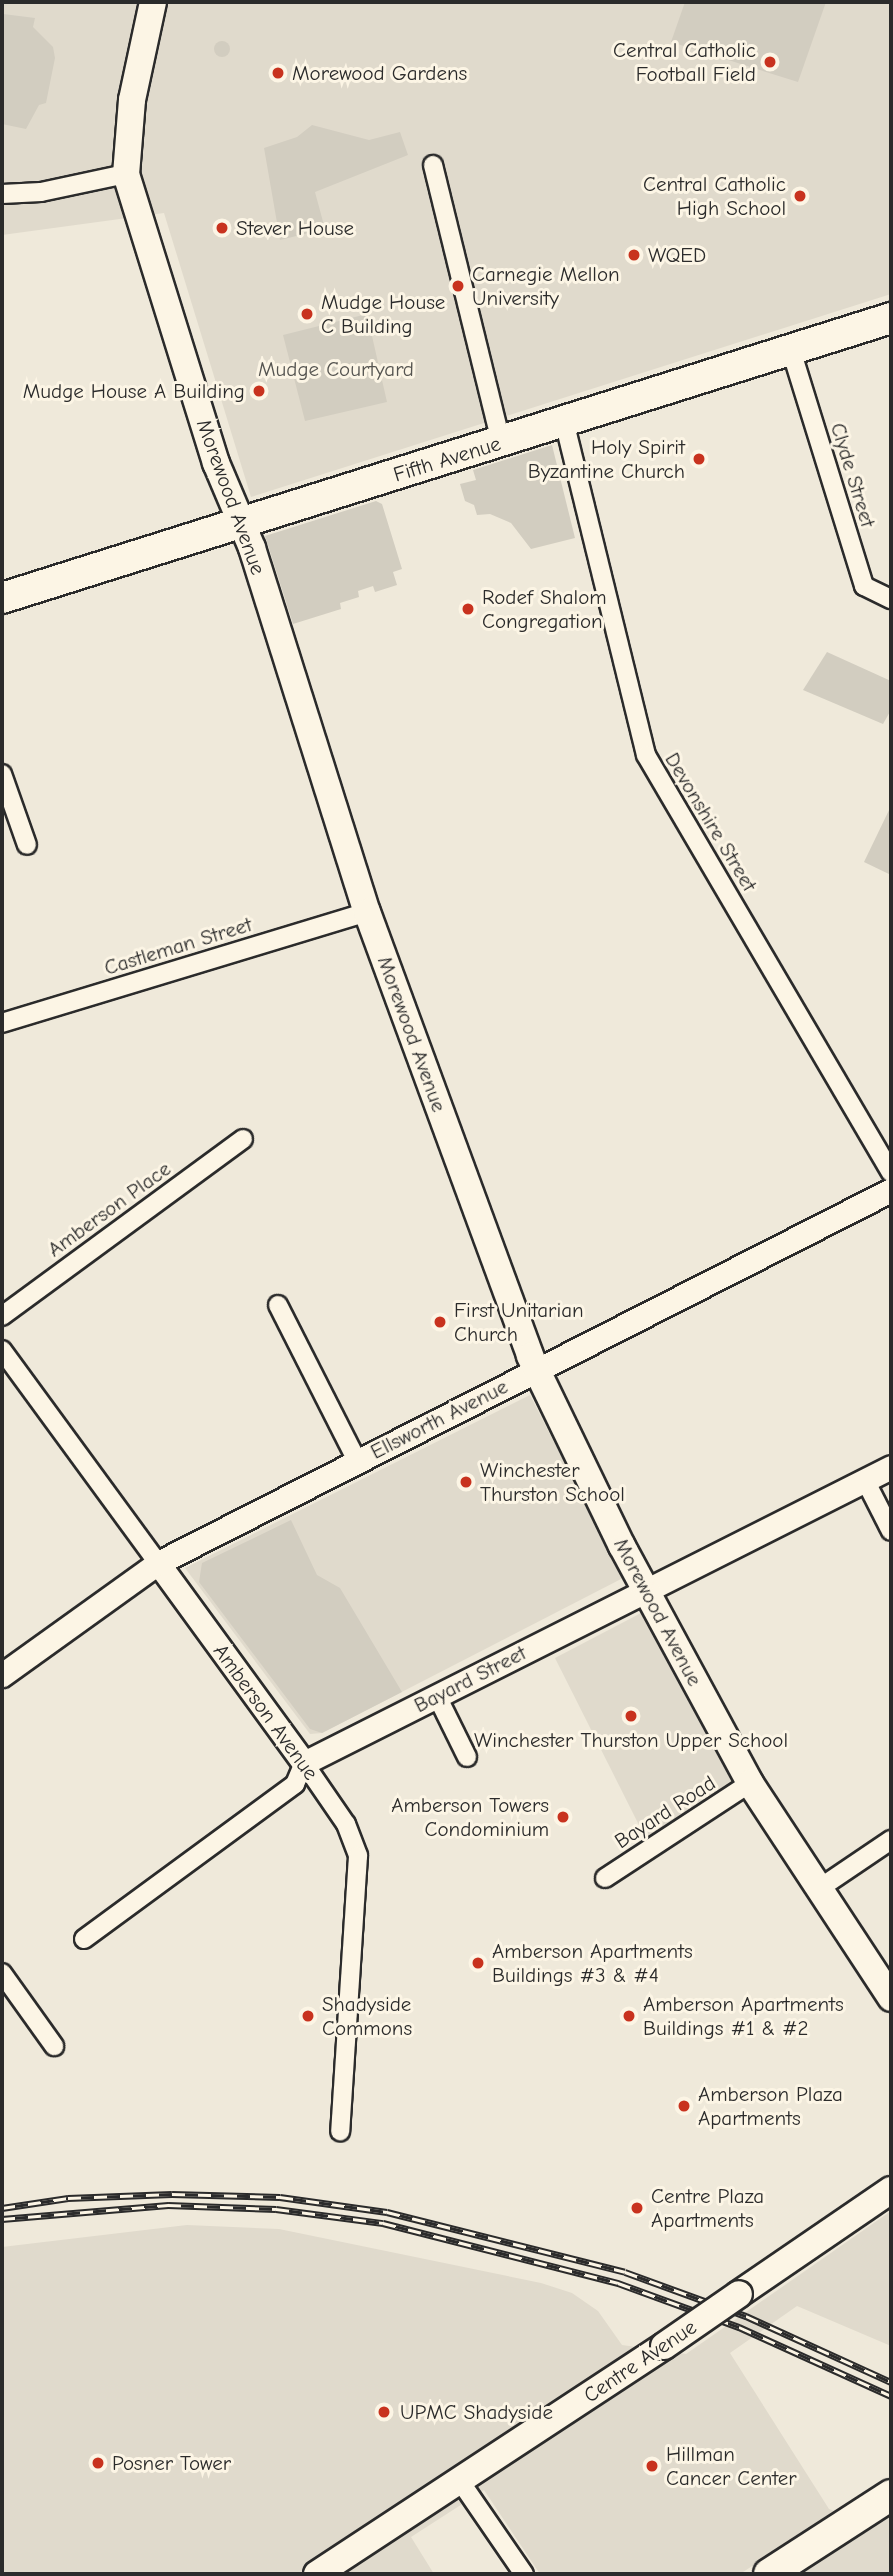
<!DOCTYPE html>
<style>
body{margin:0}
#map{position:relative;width:893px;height:2576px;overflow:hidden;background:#efe9da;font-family:"Comic Neue",sans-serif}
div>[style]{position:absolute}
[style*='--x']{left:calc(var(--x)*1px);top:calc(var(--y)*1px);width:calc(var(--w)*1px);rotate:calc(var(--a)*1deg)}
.built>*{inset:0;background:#e0dacc}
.green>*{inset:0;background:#d2cdc0}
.round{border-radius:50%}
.roads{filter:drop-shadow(2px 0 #2b2b2b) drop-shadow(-2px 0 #2b2b2b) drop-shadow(0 2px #2b2b2b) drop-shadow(0 -2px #2b2b2b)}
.minor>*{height:18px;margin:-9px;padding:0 9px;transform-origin:9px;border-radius:9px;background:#fcf5e5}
.tertiary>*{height:23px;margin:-11.5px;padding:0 11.5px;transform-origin:11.5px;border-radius:11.5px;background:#fcf5e5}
.secondary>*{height:26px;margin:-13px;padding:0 13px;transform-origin:13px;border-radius:13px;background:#fcf5e5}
.primary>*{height:30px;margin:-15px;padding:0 15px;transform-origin:15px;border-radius:15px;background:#fcf5e5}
.trunk>*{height:30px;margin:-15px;padding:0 15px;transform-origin:15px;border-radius:15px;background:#fcf5e5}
.rail>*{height:7px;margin-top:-3.5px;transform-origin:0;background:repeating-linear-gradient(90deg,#fcf5e5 0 13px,#2b2b2b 0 26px);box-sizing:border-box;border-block:2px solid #2b2b2b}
.bridges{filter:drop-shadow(2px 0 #2b2b2b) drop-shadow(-2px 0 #2b2b2b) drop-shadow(0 2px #2b2b2b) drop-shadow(0 -2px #2b2b2b)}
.secondary-bridge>*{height:26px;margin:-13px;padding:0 13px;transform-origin:13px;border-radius:13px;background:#fcf5e5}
.dots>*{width:19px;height:19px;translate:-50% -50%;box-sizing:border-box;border:4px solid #fcf5e5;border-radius:50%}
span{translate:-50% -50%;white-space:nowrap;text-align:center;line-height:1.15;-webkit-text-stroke:6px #fcf5e5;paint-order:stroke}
.poi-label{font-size:21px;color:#2b2b2b}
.right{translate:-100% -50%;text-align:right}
.left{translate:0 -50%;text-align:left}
.park-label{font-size:21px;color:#555450}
.street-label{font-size:21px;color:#2b2b2b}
.frame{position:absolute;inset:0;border:4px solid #2b2b2b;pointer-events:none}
</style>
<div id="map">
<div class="built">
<div style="clip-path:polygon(2px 2px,891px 2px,891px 294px,251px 497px,164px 213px,2px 235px)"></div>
<div style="clip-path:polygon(530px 1395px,623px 1578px,322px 1733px,310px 1734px,185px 1568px)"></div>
<div style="clip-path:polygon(643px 1612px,732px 1782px,647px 1841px,555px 1658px)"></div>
<div style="clip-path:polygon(891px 2211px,891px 2346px,797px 2306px,730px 2353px,829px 2509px,871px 2526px,891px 2514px,891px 2574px,795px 2574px,763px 2559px,740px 2574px,540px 2574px,484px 2490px,411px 2537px,434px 2574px,2px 2574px,2px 2247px,187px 2225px,279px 2229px,541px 2283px,572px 2293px,598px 2311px,622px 2345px,686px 2354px)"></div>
</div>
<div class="green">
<div style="clip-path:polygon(685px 2px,826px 2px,798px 82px,671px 42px)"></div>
<div style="clip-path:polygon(3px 14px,35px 18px,33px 27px,53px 47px,55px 58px,46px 103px,39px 105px,26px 129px,2px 124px)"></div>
<div class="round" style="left:214px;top:41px;width:16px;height:16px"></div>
<div style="clip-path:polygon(312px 125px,369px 140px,400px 132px,408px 155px,315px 192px,325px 229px,280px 240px,264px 148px,297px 137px)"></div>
<div style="clip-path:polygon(367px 314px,387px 402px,305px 421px,283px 335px)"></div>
<div style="clip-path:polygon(552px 445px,575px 538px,531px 549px,511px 523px,490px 514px,477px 515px,474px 505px,465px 501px,460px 484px,476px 480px,473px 470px)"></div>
<div style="clip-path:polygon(376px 501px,382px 504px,402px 569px,393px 572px,397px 585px,375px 592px,373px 586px,358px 591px,359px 597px,340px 603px,341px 609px,293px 624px,265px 536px)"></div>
<div style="clip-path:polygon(827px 652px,891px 681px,891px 710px,883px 724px,803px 690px)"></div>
<div style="clip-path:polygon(891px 806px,891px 875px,864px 862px)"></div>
<div style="clip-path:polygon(291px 1520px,317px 1575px,340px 1588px,402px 1692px,322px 1733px,310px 1729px,199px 1582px,202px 1563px)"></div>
</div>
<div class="roads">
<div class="minor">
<div style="--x:433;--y:165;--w:285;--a:76.2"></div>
<div style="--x:2;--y:194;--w:39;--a:-3"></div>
<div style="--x:41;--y:192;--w:87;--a:-12"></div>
<div style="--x:791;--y:350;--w:247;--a:72.8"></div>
<div style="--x:864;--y:586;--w:30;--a:26"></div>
<div style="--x:564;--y:421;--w:344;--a:76.2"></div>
<div style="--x:646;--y:755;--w:484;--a:59.6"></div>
<div style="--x:2;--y:774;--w:75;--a:70.6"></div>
<div style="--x:2;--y:1023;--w:382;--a:-16.9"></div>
<div style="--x:278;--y:1305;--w:175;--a:63.1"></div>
<div style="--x:2;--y:1316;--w:299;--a:-36.3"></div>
<div style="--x:2;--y:1350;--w:264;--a:53.8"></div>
<div style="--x:865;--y:1480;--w:57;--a:63"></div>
<div style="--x:437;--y:1696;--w:68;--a:63.8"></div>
<div style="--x:304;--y:1763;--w:74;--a:55.5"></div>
<div style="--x:346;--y:1824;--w:34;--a:69"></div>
<div style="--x:358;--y:1856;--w:276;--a:93.7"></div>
<div style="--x:605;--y:1878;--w:173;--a:-33.2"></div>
<div style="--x:820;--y:1888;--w:86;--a:-34.1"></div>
<div style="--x:84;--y:1939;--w:262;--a:-36.3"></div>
<div style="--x:295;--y:1784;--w:23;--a:-67"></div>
<div style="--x:2;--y:1973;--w:90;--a:54.5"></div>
<div style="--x:460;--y:2481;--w:113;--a:55.5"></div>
</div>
<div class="tertiary">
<div style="--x:158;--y:1563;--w:248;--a:53.9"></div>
<div style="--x:304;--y:1763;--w:657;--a:-26.76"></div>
<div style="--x:2;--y:1675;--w:192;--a:-35.7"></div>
<div style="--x:158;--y:1563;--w:822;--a:-26.97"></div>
</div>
<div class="secondary">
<div style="--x:153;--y:2;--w:100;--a:102.1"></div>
<div style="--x:132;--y:100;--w:74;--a:94.6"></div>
<div style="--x:126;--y:174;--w:303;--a:72.7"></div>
<div style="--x:216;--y:463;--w:92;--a:67"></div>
<div style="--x:252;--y:548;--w:382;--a:72.5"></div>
<div style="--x:367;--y:912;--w:473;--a:69.8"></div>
<div style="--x:530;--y:1356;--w:211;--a:64.2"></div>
<div style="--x:622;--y:1546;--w:269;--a:61.6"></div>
<div style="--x:750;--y:1783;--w:257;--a:56.7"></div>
<div style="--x:739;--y:2294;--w:184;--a:-34.4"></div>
<div style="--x:317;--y:2574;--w:415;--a:-33.3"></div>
</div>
<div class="primary">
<div style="--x:769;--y:2574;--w:145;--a:-32.9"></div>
</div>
<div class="trunk">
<div style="--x:2;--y:598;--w:932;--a:-17.48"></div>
</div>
</div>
<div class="rail">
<div style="--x:2;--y:2208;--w:67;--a:-8.6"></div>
<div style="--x:68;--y:2198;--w:104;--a:-2.2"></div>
<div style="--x:172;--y:2194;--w:108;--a:1.6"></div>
<div style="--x:280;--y:2197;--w:108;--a:8"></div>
<div style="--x:387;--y:2212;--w:245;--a:14.1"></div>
<div style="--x:625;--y:2272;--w:129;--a:20"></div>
<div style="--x:746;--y:2316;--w:159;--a:24.5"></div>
<div style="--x:2;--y:2219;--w:167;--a:-4.8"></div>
<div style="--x:168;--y:2205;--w:108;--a:2.1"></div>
<div style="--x:276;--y:2209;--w:108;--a:7.5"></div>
<div style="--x:383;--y:2223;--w:243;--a:14.3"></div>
<div style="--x:618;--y:2283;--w:129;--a:20"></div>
<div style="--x:739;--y:2327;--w:167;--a:24.4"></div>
</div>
<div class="bridges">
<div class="secondary-bridge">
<div style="--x:664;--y:2346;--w:91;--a:-34.7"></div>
</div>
</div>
<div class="dots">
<div style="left:770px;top:62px;background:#c8321e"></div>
<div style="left:278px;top:73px;background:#c8321e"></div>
<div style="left:800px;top:196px;background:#c8321e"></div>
<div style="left:222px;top:228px;background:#c8321e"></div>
<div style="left:634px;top:255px;background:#c8321e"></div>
<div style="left:458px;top:286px;background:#c8321e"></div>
<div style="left:307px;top:314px;background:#c8321e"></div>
<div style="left:259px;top:391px;background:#c8321e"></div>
<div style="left:699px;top:459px;background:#c8321e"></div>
<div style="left:468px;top:609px;background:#c8321e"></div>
<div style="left:440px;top:1322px;background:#c8321e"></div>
<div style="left:466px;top:1482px;background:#c8321e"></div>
<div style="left:631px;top:1716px;background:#c8321e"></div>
<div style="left:563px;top:1817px;background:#c8321e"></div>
<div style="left:478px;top:1963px;background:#c8321e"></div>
<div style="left:308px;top:2016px;background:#c8321e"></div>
<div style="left:629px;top:2016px;background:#c8321e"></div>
<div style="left:684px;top:2106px;background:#c8321e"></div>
<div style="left:637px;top:2208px;background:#c8321e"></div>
<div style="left:384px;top:2412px;background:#c8321e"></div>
<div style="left:98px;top:2463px;background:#c8321e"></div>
<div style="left:652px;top:2466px;background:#c8321e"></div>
</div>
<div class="poi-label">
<span class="right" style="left:756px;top:62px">Central Catholic<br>Football Field</span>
<span class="left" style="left:292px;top:73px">Morewood Gardens</span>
<span class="right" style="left:786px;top:196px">Central Catholic<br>High School</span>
<span class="left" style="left:236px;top:228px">Stever House</span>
<span class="left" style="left:648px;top:255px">WQED</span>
<span class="left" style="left:472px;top:286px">Carnegie Mellon<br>University</span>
<span class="left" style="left:321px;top:314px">Mudge House<br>C Building</span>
<span class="right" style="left:245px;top:391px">Mudge House A Building</span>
<span class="right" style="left:685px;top:459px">Holy Spirit<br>Byzantine Church</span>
<span class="left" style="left:482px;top:609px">Rodef Shalom<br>Congregation</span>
<span class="left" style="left:454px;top:1322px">First Unitarian<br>Church</span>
<span class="left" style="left:480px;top:1482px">Winchester<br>Thurston School</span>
<span style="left:631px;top:1740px">Winchester Thurston Upper School</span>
<span class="right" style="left:549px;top:1817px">Amberson Towers<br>Condominium</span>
<span class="left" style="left:492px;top:1963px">Amberson Apartments<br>Buildings #3 &amp; #4</span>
<span class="left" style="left:322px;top:2016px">Shadyside<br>Commons</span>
<span class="left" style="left:643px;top:2016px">Amberson Apartments<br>Buildings #1 &amp; #2</span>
<span class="left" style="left:698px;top:2106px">Amberson Plaza<br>Apartments</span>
<span class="left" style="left:651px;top:2208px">Centre Plaza<br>Apartments</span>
<span class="left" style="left:400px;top:2412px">UPMC Shadyside</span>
<span class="left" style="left:666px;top:2466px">Hillman<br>Cancer Center</span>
<span class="left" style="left:112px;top:2463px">Posner Tower</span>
</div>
<div class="park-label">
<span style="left:336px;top:369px">Mudge Courtyard</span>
</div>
<div class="street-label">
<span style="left:447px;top:459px;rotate:-17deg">Fifth Avenue</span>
<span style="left:853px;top:475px;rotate:73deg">Clyde Street</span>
<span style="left:231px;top:497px;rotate:70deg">Morewood Avenue</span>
<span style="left:711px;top:822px;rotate:59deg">Devonshire Street</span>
<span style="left:178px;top:946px;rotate:-17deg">Castleman Street</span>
<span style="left:412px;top:1034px;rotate:70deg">Morewood Avenue</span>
<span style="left:109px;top:1209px;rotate:-36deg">Amberson Place</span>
<span style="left:439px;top:1419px;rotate:-27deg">Ellsworth Avenue</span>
<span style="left:658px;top:1612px;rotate:62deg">Morewood Avenue</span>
<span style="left:470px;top:1679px;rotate:-27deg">Bayard Street</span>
<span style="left:266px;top:1712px;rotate:54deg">Amberson Avenue</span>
<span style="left:665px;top:1812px;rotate:-33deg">Bayard Road</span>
<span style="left:640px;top:2361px;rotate:-34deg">Centre Avenue</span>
</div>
<div class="frame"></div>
</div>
